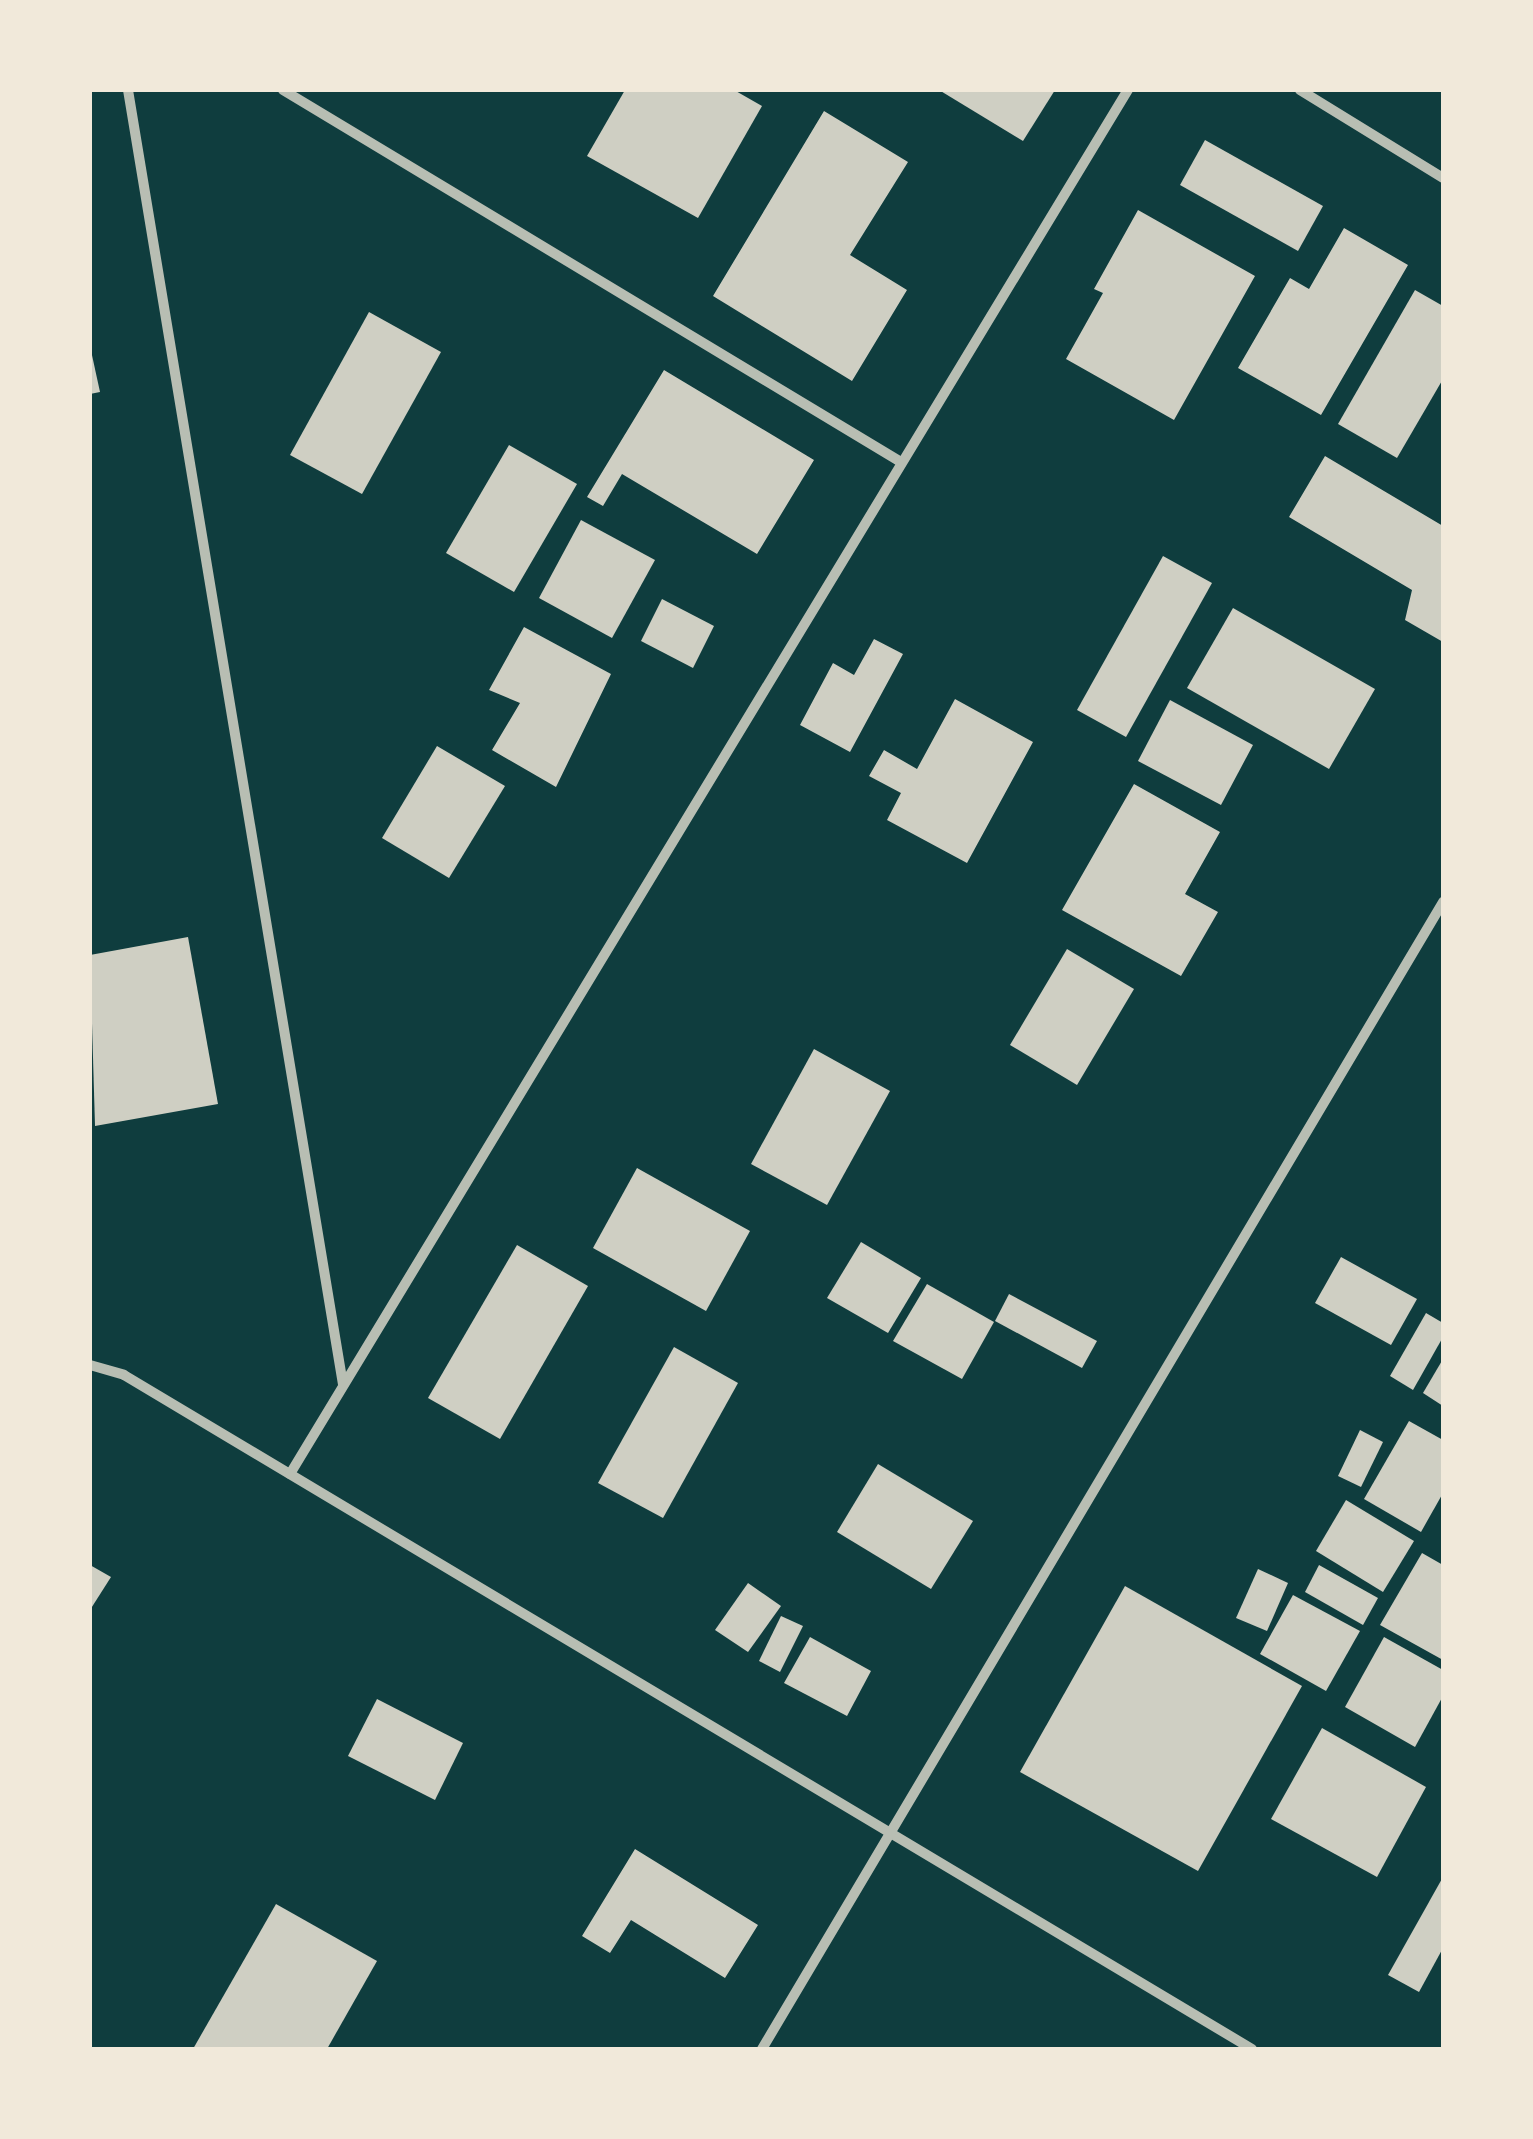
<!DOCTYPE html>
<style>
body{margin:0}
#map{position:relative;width:1533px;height:2139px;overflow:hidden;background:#0f3d3e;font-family:"Open Sans",sans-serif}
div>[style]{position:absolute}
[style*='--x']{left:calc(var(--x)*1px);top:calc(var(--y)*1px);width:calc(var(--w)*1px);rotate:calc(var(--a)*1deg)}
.building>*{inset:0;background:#cfcfc3}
.minor>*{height:10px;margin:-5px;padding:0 5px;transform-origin:5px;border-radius:5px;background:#b8beb3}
span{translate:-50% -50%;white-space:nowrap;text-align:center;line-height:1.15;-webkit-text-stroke:8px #f1e9da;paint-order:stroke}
.frame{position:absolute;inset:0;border:92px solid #f1e9da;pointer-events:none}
</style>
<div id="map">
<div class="building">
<div style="clip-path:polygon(625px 90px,734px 90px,762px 106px,698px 218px,587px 156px)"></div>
<div style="clip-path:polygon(939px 90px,1055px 90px,1023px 141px)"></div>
<div style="clip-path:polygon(824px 111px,908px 162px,850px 255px,907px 290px,852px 381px,713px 296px)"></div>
<div style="clip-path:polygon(1205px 140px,1323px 206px,1298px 251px,1180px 185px)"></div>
<div style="clip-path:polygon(1138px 210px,1255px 276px,1174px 420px,1066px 359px,1103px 293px,1094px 289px)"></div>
<div style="clip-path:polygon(1344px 228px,1408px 265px,1321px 415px,1238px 368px,1290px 278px,1309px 289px)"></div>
<div style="clip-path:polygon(1415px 290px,1443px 306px,1443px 379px,1397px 458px,1338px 424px)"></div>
<div style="clip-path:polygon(369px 312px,441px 352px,362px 494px,290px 455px)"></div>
<div style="clip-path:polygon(90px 346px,100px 392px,90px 394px)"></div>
<div style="clip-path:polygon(664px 370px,814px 460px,757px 554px,622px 474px,603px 506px,587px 497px)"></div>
<div style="clip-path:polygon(509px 445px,577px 484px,514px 592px,446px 553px)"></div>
<div style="clip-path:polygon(1325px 456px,1443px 526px,1443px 642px,1405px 620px,1412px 590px,1289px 517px)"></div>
<div style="clip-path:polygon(581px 520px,655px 560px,612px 638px,539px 598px)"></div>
<div style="clip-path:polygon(1163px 556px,1212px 583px,1126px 737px,1077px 710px)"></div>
<div style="clip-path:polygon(662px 599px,714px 626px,693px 668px,641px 641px)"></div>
<div style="clip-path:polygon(1233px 608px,1375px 689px,1329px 769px,1187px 688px)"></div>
<div style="clip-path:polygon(524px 627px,611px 674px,556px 787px,492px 750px,520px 703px,489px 690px)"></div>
<div style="clip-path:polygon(874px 639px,903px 654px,850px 752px,800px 725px,833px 663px,854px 675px)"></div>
<div style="clip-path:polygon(955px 699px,1033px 742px,967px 863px,887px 820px,901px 793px,869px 776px,884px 750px,917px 769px)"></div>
<div style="clip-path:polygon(1170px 700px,1253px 745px,1221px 805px,1138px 761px)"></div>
<div style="clip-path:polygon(437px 746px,505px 786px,449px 878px,382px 838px)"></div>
<div style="clip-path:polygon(1134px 784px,1220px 832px,1185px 894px,1218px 912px,1181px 976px,1062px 910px)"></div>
<div style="clip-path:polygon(188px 937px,218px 1104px,95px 1126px,90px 955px)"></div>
<div style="clip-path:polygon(1067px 949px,1134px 989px,1077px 1085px,1010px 1045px)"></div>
<div style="clip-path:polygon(814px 1049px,890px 1091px,827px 1205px,751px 1164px)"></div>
<div style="clip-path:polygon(637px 1168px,750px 1231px,706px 1311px,593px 1248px)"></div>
<div style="clip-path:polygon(861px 1242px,921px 1278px,888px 1333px,827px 1298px)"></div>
<div style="clip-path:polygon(517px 1245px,588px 1286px,500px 1439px,428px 1398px)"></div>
<div style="clip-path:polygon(1341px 1257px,1417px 1299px,1391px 1345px,1315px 1303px)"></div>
<div style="clip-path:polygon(927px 1284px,994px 1322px,962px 1379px,893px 1341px)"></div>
<div style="clip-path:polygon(1009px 1294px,1097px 1341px,1082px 1368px,995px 1321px)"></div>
<div style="clip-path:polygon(1426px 1313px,1443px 1323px,1443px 1337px,1413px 1390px,1390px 1376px)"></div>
<div style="clip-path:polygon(674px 1347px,738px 1383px,663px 1518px,598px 1483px)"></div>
<div style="clip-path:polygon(1443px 1359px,1443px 1406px,1423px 1393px)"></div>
<div style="clip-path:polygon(1409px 1421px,1443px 1440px,1443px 1493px,1421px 1532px,1364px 1499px)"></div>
<div style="clip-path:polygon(1360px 1430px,1383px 1442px,1361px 1487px,1338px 1476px)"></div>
<div style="clip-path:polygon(878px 1464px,973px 1521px,931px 1589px,837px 1532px)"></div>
<div style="clip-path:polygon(1346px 1500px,1414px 1541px,1383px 1592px,1316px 1551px)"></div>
<div style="clip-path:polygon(1422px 1553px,1443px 1565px,1443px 1660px,1380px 1625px)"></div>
<div style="clip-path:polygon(90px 1565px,111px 1577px,90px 1610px)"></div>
<div style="clip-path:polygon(1319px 1565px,1378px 1598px,1363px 1625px,1305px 1592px)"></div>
<div style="clip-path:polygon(1258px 1569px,1288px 1583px,1267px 1631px,1236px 1618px)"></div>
<div style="clip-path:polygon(748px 1583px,781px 1606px,748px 1652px,715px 1630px)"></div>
<div style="clip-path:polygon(1125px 1586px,1302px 1686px,1198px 1871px,1020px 1772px)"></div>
<div style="clip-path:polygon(1293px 1595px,1360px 1631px,1326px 1691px,1260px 1654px)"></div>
<div style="clip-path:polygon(781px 1616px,803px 1626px,780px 1672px,759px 1661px)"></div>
<div style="clip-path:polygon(810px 1637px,871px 1671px,847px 1716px,784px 1683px)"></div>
<div style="clip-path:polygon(1384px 1637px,1443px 1670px,1443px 1696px,1415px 1747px,1345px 1707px)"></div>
<div style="clip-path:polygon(377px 1699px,463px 1743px,435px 1800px,348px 1756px)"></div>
<div style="clip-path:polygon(1322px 1728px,1426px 1787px,1377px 1877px,1271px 1819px)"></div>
<div style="clip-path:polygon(635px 1849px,758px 1925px,725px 1978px,631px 1920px,610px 1953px,582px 1936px)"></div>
<div style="clip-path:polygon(1443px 1877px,1443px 1948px,1419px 1992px,1388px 1975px)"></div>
<div style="clip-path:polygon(276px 1904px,377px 1961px,327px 2049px,193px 2049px)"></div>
</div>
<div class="minor">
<div style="--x:128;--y:90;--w:1312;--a:80.57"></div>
<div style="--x:283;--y:90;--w:721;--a:31.05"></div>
<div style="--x:1300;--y:90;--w:168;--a:31.6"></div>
<div style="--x:90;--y:1365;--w:35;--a:16"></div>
<div style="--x:124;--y:1375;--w:1314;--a:30.86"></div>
<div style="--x:290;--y:1474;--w:1618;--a:-58.81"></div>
<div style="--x:762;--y:2049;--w:1334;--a:-59.3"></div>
</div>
<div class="frame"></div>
</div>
